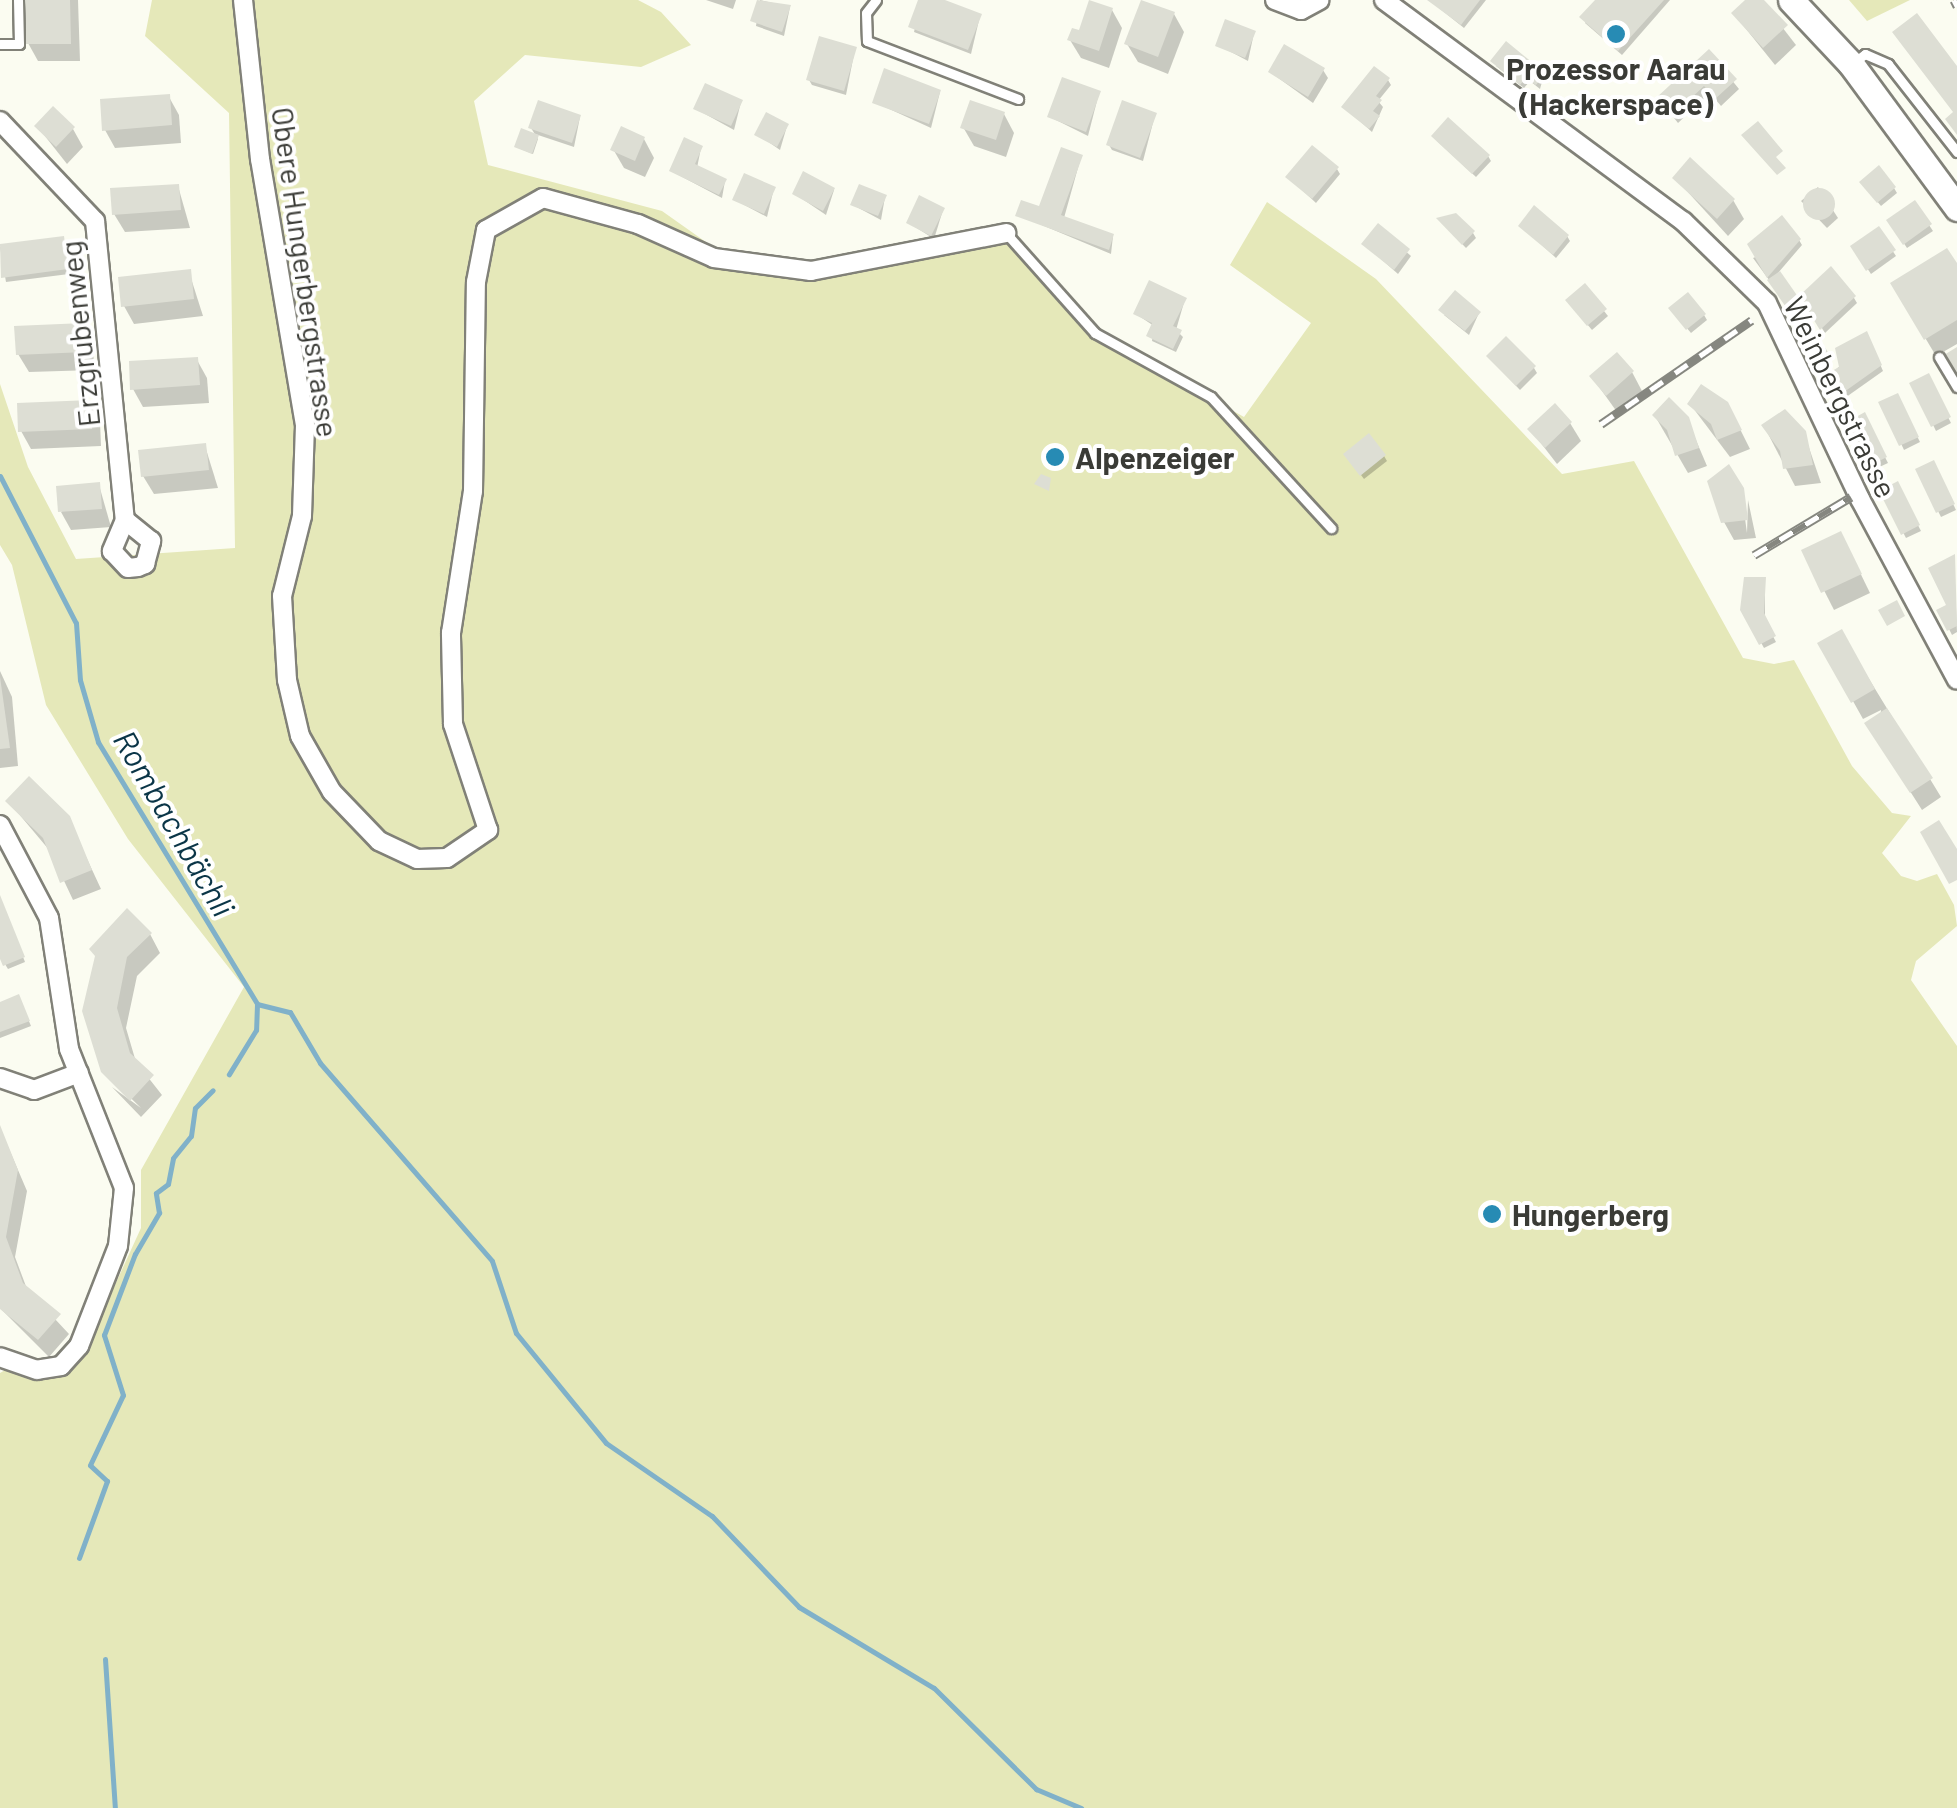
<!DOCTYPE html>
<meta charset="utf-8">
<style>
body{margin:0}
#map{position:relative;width:1957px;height:1808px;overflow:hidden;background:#fbfcf1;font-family:Barlow,sans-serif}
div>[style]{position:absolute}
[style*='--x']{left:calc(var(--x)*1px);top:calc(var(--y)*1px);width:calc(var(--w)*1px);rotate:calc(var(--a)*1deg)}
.green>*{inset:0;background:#e5e8b9}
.shadow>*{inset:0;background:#0003}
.stream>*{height:5px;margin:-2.5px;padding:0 2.5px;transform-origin:2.5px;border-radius:2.5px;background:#80b1c9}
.building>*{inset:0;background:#ddded4}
.round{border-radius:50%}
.roads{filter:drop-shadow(2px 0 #818178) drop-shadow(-2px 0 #818178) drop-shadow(0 2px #818178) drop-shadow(0 -2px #818178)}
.service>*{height:9px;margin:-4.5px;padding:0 4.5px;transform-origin:4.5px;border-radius:4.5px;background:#fff}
.minor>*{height:18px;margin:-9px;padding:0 9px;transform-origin:9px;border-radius:9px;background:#fff}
.secondary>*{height:25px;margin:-12.5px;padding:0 12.5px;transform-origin:12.5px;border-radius:12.5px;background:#fff}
.rail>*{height:9px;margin-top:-4.5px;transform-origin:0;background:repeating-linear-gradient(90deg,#fff 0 15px,#868780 0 30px);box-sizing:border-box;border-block:2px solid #868780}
.dots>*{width:28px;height:28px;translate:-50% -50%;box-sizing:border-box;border:5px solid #fff;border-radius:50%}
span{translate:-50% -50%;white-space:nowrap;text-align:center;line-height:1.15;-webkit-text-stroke:8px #fff;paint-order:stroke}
.poi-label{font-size:30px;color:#3a3b36;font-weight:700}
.left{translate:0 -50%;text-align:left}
.street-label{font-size:30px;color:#3a3b36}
.water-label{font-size:32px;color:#0a3547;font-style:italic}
</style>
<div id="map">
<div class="green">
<div style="clip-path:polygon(152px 0,638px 0,661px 12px,691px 45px,641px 67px,525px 55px,474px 101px,488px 165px,662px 211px,737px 264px,771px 271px,1006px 233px,1095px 333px,1244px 417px,1311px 323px,1230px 265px,1267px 202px,1376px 279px,1562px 474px,1634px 461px,1743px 658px,1774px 664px,1794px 660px,1852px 766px,1892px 813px,1911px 816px,1882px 853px,1901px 876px,1917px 881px,1937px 874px,1954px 905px,1957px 926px,1916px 961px,1911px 980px,1957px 1046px,1957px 1808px,0 1808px,0 1373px,14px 1365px,61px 1366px,83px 1355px,141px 1228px,141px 1170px,244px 987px,128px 839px,46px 705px,12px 565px,0 545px,0 384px,28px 467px,76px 559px,235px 548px,229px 113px,145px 36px)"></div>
<div style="clip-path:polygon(1849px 0,1910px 0,1867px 21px)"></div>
</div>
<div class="shadow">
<div style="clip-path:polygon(26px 0,78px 0,80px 61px,38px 61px,28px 43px)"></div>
<div style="clip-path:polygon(706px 0,736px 0,733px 9px)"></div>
<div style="clip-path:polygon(760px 0,790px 7px,784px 36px,756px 26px)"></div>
<div style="clip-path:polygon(921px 0,980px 16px,971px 54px,914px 32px)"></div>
<div style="clip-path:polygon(1429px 0,1486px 0,1464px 28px)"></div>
<div style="clip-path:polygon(1598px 0,1670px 0,1622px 55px,1585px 23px)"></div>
<div style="clip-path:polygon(1749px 0,1761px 0,1796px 45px,1775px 65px,1734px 14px)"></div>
<div style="clip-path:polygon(1112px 10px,1122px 28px,1109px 68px,1081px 58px,1070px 40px)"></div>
<div style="clip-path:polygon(1174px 14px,1184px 32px,1168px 74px,1138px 62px,1127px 44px)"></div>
<div style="clip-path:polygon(1254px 33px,1248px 61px,1218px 45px)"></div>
<div style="clip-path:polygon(1506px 45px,1544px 75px,1540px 89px,1530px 81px,1524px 88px,1496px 66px)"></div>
<div style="clip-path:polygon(855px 49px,846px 95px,812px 85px,809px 80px)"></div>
<div style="clip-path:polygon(1709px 52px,1739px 89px,1721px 106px,1710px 93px,1678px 123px,1659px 99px)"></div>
<div style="clip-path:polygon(1323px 70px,1328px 78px,1313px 103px,1270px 72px)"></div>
<div style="clip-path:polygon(1388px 80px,1391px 85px,1378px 101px,1383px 107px,1372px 132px,1344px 107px)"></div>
<div style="clip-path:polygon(940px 92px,931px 128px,874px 102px)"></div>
<div style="clip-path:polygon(1099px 93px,1088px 136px,1050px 117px)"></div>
<div style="clip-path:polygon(169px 97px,179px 115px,181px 143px,115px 148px,105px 130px)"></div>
<div style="clip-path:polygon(741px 102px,734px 130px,696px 109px)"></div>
<div style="clip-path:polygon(1004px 114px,1014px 133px,1006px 157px,974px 146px,963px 127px)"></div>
<div style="clip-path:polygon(1155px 115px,1143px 161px,1112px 150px,1109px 145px)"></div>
<div style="clip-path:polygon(580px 117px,574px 147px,535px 134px,538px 139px,533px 154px,516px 147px,536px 136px,531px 128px)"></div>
<div style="clip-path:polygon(37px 126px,73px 129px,83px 147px,67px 164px)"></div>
<div style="clip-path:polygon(787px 126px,780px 150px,757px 134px)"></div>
<div style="clip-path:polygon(644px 139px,654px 158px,645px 177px,624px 168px,613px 149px)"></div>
<div style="clip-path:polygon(1437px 141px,1488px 156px,1491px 161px,1476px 177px)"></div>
<div style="clip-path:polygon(701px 148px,697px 168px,725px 181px,722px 198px,671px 171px)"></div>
<div style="clip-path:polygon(1081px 157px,1064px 218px,1113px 236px,1111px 254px,1018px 215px,1040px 209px)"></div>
<div style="clip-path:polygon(1337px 169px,1340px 174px,1316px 203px,1288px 177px)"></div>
<div style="clip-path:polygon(1675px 178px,1733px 200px,1744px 219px,1728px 236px)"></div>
<div style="clip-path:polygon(178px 186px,190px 228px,125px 232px,114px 214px)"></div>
<div style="clip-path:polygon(1818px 187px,1838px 218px,1827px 228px,1801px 201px)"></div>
<div style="clip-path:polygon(1865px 187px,1894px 188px,1897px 193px,1881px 206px)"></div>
<div style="clip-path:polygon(774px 188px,767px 217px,735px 200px)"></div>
<div style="clip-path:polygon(834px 190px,826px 215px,795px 194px)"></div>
<div style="clip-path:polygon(885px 197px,881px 220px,853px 205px)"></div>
<div style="clip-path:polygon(1915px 204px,1933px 231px,1907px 248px,1889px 221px)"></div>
<div style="clip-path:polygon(943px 210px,934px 239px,909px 223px)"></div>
<div style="clip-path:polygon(1442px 223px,1473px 233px,1476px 238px,1466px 248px)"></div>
<div style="clip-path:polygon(1521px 226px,1567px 236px,1570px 241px,1556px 258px)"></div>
<div style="clip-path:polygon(1378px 227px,1411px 256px,1398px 274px,1364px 244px)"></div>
<div style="clip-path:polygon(1878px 229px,1896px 256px,1871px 274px,1853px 247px)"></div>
<div style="clip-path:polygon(63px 239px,69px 274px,6px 282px,0 247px)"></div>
<div style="clip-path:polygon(1799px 240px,1802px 245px,1778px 273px,1800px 304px,1791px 310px,1753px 258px)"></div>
<div style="clip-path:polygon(1957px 268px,1957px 344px,1936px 356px,1893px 284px)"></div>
<div style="clip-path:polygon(189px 272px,203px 316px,134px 324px,124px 306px)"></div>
<div style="clip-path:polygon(1584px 286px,1608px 316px,1592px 330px,1571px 305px)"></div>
<div style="clip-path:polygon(1802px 296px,1854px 298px,1857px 303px,1825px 333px)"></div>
<div style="clip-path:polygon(1185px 299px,1176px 330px,1183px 337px,1176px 352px,1152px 341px,1154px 326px,1136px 314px)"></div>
<div style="clip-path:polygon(1479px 313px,1469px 335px,1444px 315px)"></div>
<div style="clip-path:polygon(1674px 313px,1704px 315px,1707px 320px,1691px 333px)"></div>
<div style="clip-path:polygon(83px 325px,93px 344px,94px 370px,29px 372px,18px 354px)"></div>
<div style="clip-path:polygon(1869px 339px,1883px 371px,1842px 400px,1829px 376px)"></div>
<div style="clip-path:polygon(197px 360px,207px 378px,209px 403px,143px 407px,133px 389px)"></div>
<div style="clip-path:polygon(1492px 361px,1534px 368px,1537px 373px,1520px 390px)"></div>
<div style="clip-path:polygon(1632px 372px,1642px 391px,1617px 412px,1592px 377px)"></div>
<div style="clip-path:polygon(1928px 377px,1951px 423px,1936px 431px,1913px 384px)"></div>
<div style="clip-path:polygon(1897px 396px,1920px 442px,1904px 450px,1882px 403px)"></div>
<div style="clip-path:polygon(90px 402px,100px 421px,101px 446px,31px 449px,21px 431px)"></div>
<div style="clip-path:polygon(1690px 404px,1737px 423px,1750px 449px,1730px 457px)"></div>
<div style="clip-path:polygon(1655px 416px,1687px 419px,1707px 466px,1688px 473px)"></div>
<div style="clip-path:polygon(1864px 416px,1888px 463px,1873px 470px,1850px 423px)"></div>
<div style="clip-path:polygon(1570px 423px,1581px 441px,1557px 464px,1530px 429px)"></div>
<div style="clip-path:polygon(1764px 426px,1804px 433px,1821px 483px,1795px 486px)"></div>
<div style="clip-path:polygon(205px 446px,218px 488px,154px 494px,143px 476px)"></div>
<div style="clip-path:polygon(1384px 456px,1387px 461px,1364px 479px,1349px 459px)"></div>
<div style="clip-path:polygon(1933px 463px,1956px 510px,1941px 517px,1918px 471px)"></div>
<div style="clip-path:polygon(1897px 484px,1921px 531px,1906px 538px,1882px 492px)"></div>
<div style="clip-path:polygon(99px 485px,111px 527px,71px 530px,61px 512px)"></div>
<div style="clip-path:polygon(1741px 489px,1747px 533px,1748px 500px,1756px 538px,1734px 540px,1724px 522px)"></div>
<div style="clip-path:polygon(1804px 551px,1850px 552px,1870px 593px,1834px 610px)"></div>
<div style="clip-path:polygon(1954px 558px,1957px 632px,1952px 635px,1940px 611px,1949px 606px)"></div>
<div style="clip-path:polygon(1765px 580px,1765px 621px,1776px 642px,1764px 648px,1743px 610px)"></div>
<div style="clip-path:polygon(1841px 633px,1941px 797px,1922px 810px,1878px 741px,1881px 710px,1863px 719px,1821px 644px)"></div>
<div style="clip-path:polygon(0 671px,12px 697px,18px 766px,0 768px)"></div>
<div style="clip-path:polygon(8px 801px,68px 818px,101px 889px,73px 900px,50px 851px)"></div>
<div style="clip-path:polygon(0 898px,25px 962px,8px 969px,0 956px)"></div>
<div style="clip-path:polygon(150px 934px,160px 953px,137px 976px,126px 1028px,136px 1062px,162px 1095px,141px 1117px,112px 1087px,141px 1108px,106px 1074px,97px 959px)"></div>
<div style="clip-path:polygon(21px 1002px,31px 1026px,0 1038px,0 1005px)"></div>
<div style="clip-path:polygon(0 1128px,27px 1191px,15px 1257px,27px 1289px,69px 1334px,49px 1357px,0 1308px)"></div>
</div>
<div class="stream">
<div style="--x:0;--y:476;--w:165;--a:62.7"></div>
<div style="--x:76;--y:623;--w:57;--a:86"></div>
<div style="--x:80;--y:680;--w:65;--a:73.8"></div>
<div style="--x:98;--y:742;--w:306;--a:58.7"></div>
<div style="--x:257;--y:1004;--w:26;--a:92"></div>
<div style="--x:256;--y:1030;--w:52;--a:121.5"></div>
<div style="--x:257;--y:1004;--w:34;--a:14"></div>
<div style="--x:290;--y:1012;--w:59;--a:59.5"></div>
<div style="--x:320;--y:1063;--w:262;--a:49"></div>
<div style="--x:492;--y:1261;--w:76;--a:71.6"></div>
<div style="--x:516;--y:1333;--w:142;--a:50.7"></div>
<div style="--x:606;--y:1443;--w:129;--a:34.6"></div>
<div style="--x:712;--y:1516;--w:126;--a:46.3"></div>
<div style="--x:799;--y:1607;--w:157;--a:31"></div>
<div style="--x:934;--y:1688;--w:144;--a:44.7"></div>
<div style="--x:1036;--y:1789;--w:49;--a:22.9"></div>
<div style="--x:79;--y:1558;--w:82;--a:-70"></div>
<div style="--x:107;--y:1481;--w:23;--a:-137"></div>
<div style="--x:90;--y:1465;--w:77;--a:-64.8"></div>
<div style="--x:123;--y:1395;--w:63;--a:-107.6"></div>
<div style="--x:104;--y:1335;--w:87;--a:-69.1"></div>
<div style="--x:135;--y:1254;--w:48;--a:-59.7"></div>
<div style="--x:159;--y:1213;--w:20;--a:-99"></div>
<div style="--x:156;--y:1193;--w:15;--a:-37"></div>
<div style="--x:168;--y:1184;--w:26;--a:-79"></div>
<div style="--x:173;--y:1158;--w:28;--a:-51"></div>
<div style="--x:191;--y:1136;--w:28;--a:-82"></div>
<div style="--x:195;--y:1108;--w:25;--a:-45"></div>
<div style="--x:105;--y:1659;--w:149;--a:86.2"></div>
</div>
<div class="building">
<div style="clip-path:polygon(24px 0,70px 0,71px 44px,25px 44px)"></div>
<div style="clip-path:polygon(757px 0,791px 5px,782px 32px,750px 21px)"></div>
<div style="clip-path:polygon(918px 0,945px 0,982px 14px,968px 50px,908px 27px)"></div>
<div style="clip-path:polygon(1089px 0,1113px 8px,1099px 51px,1067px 40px,1072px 28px,1079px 30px)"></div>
<div style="clip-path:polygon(1141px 0,1175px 12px,1158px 57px,1124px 44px)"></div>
<div style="clip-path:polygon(1427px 0,1480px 0,1461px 25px)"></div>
<div style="clip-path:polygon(1595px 0,1664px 0,1618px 51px,1579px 17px)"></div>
<div style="clip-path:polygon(1745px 0,1764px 0,1788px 25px,1763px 48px,1731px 13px)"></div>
<div style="clip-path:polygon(1917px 13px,1957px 66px,1957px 135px,1945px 119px,1953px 112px,1892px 32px)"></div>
<div style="clip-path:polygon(1225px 19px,1256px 31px,1245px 58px,1215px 46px)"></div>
<div style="clip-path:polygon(819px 36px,857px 47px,844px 91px,806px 80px)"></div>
<div style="clip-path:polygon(1506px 41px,1545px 73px,1536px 85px,1526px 78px,1520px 85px,1490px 61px)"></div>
<div style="clip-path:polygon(1284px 44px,1325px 68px,1308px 97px,1268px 72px)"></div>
<div style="clip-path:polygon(1709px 49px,1737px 79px,1715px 99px,1704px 86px,1672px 116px,1656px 98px)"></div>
<div style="clip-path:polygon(1374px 66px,1390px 78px,1376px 96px,1382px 100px,1373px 111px,1380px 116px,1369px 129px,1341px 107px)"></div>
<div style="clip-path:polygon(884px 68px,941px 90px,929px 124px,872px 103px)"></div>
<div style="clip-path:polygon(1062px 77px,1101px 91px,1086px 132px,1047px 117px)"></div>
<div style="clip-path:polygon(705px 83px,743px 100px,731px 126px,693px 109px)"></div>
<div style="clip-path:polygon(170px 94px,172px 125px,102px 131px,100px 99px)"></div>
<div style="clip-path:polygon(538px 100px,581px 115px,572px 143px,528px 128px)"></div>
<div style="clip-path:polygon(970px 100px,1005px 112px,996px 140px,960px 128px)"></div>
<div style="clip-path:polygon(1122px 100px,1157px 113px,1140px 158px,1106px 145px)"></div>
<div style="clip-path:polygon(53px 106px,75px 127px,56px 147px,34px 126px)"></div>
<div style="clip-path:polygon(766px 112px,789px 124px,777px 147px,754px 135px)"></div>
<div style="clip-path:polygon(1448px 117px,1490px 155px,1472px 174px,1431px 136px)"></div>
<div style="clip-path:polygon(1758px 121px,1783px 151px,1776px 157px,1786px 168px,1777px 175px,1741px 135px)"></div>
<div style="clip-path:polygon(621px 126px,645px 137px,635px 161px,610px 150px)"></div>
<div style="clip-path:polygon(521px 128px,539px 135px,532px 154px,514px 147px)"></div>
<div style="clip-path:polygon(684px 137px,703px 146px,695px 164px,727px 179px,719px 195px,669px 171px)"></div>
<div style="clip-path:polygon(1312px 145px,1339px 167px,1312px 199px,1285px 177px)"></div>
<div style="clip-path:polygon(1061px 147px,1083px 155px,1061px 215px,1114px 234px,1109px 250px,1015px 216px,1021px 200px,1039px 206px)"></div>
<div style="clip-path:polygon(1690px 157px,1735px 199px,1717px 219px,1672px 178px)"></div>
<div style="clip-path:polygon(1879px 165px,1896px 187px,1877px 203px,1859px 182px)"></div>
<div style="clip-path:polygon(803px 171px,835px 188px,823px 211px,792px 194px)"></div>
<div style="clip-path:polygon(744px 173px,776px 187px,764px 214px,732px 200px)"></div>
<div style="clip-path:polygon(179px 184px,181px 210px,112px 215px,110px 188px)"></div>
<div style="clip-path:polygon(859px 184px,887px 195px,878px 216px,850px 205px)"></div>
<div class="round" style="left:1803px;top:188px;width:32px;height:32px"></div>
<div style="clip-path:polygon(919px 195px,945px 208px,931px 236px,906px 223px)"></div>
<div style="clip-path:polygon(1915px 200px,1932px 224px,1903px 245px,1886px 220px)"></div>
<div style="clip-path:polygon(1534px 205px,1569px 235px,1553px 255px,1518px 226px)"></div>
<div style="clip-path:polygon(1456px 213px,1475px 231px,1462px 245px,1436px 218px)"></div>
<div style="clip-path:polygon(1782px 215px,1801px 239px,1767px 278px,1747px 244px)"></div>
<div style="clip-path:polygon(1378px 223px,1410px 249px,1394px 270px,1361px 244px)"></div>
<div style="clip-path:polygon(1879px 226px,1896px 250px,1866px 271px,1850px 246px)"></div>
<div style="clip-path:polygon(64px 236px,68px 269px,1px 278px,0 244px)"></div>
<div style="clip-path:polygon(1947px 248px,1957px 263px,1957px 320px,1924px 340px,1890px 283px)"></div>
<div style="clip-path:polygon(1831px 266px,1856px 296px,1820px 330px,1799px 296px)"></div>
<div style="clip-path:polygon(191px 269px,194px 299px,121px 307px,118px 277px)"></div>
<div style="clip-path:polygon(1780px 271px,1801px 301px,1788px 310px,1767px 280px)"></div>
<div style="clip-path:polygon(1149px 280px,1187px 298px,1173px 326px,1182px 330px,1173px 349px,1146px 336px,1152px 323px,1133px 314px)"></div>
<div style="clip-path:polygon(1585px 283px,1607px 309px,1587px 326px,1565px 300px)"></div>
<div style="clip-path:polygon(1455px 290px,1481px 312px,1465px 331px,1438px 310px)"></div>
<div style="clip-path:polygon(1688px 292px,1706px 314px,1686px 330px,1668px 308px)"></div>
<div style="clip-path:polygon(1806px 317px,1831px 357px,1820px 364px,1795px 325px)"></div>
<div style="clip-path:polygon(84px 323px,85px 352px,16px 355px,14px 326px)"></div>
<div style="clip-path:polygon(1867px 331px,1882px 365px,1837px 397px,1825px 375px,1839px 367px,1835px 348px)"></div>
<div style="clip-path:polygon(1506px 336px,1536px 366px,1516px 386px,1486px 356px)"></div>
<div style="clip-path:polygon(1957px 347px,1957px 376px,1944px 355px)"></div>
<div style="clip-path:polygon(1617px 352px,1634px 371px,1606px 396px,1589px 376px)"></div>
<div style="clip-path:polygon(198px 357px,200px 385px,130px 390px,129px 361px)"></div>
<div style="clip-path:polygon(1929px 373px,1951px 417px,1931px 427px,1909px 383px)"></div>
<div style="clip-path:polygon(1701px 384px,1728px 402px,1742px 430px,1717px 440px,1711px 424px,1687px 404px)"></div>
<div style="clip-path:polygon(1898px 393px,1919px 437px,1899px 446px,1878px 402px)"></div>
<div style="clip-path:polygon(1669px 397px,1689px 417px,1699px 448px,1675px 456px,1667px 430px,1652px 415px)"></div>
<div style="clip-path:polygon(91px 400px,92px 429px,18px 432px,17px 403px)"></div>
<div style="clip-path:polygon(1555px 403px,1572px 422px,1545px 448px,1527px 429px)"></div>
<div style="clip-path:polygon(1785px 409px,1806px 431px,1813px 465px,1783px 469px,1780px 451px,1761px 425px)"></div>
<div style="clip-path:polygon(1865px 412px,1887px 457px,1869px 466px,1847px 422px)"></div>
<div style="clip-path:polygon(1369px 433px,1386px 455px,1360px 476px,1343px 454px)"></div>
<div style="clip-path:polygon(206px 443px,209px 470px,141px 477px,138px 450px)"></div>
<div style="clip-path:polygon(1934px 460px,1955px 504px,1936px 513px,1915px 469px)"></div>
<div style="clip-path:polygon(1729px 464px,1744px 488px,1748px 520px,1721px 523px,1707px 481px)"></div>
<div style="clip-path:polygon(1041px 474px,1051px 478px,1049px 491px,1034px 484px)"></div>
<div style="clip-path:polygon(1898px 481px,1920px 525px,1901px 535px,1879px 491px)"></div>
<div style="clip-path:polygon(100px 482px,102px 509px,58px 512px,56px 486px)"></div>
<div style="clip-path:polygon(1841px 531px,1862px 574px,1821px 593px,1801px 550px)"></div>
<div style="clip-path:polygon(1955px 554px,1957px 626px,1947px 631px,1936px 610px,1946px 605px,1928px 568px)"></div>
<div style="clip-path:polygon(1744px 577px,1766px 577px,1764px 613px,1776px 636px,1759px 645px,1740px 610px)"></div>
<div style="clip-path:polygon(1897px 600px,1905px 616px,1887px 626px,1878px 610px)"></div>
<div style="clip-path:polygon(1842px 629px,1875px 689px,1851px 703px,1817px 643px)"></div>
<div style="clip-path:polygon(0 677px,10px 748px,0 749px)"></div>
<div style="clip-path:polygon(1887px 708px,1933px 778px,1910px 793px,1864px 723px)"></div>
<div style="clip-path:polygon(29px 776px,70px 816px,92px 870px,60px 883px,43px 838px,5px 801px)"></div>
<div style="clip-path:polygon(1939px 820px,1957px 849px,1957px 880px,1949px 884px,1920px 832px)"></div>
<div style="clip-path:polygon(0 895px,25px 957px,3px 966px,0 959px)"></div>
<div style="clip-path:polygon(127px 908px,152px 933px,127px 957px,117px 1008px,130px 1053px,154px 1075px,130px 1101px,101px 1072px,82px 1011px,95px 956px,89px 949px)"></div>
<div style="clip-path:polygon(19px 994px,30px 1021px,0 1032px,0 1002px)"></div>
<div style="clip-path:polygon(0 1125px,18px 1170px,6px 1237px,23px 1283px,61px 1314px,38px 1340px,0 1309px)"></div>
</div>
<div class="roads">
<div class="service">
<div style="--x:876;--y:0;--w:16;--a:128"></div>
<div style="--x:866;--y:13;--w:28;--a:88"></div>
<div style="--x:867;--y:41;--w:162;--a:21"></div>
<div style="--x:0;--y:44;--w:19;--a:0"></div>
<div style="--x:19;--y:44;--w:44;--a:-91.3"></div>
<div style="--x:1853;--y:63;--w:15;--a:-37"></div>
<div style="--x:1865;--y:54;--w:25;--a:23"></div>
<div style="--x:1888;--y:64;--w:112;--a:51.9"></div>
<div style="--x:1006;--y:233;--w:134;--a:48.3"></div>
<div style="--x:1095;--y:333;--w:132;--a:28.9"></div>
<div style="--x:1211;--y:397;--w:178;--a:47.5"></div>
<div style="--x:1939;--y:357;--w:35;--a:59"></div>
</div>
<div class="minor">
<div style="--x:243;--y:0;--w:160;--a:83.9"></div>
<div style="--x:260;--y:159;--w:270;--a:80.4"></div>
<div style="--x:305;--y:425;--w:91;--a:91.9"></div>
<div style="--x:302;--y:516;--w:82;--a:104"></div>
<div style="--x:282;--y:596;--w:84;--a:86.6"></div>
<div style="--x:287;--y:680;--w:57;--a:76.9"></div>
<div style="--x:300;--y:736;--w:64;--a:60.3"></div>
<div style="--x:332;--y:792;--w:68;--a:46.2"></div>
<div style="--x:379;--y:841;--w:42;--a:25.3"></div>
<div style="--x:417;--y:859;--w:30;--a:-2"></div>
<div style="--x:447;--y:858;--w:50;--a:-34.3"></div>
<div style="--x:488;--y:830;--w:112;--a:-108.3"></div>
<div style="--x:453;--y:724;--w:91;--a:-91.3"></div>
<div style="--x:451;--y:633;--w:144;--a:-81.2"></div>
<div style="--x:473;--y:491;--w:209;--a:-89.2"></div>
<div style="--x:476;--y:282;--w:53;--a:-79.1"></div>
<div style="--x:486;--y:230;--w:65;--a:-29.3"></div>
<div style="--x:543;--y:198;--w:98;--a:15.3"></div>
<div style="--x:638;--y:224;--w:83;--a:24.1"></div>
<div style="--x:714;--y:258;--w:98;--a:7.6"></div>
<div style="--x:811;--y:271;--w:199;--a:-11"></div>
<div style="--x:1275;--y:0;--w:28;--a:21"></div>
<div style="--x:1301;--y:10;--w:21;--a:-28"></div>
<div style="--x:1384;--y:0;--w:372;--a:36.5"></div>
<div style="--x:1683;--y:221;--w:117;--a:44.3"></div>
<div style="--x:1767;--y:303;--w:217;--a:64.6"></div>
<div style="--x:1860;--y:499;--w:205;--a:61.8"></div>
<div style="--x:0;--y:121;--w:138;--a:46.5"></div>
<div style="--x:95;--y:221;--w:301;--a:84.3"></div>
<div style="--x:125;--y:520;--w:34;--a:113"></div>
<div style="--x:112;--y:551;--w:23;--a:47"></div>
<div style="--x:128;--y:568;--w:10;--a:-6"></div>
<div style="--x:138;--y:567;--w:8;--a:-23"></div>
<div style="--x:145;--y:564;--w:24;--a:-75"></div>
<div style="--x:151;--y:541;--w:33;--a:-141"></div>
<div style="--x:0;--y:825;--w:105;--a:62.2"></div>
<div style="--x:49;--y:918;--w:133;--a:81.3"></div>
<div style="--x:69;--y:1049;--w:149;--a:68.4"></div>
<div style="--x:124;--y:1188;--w:58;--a:95.9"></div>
<div style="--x:118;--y:1246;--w:107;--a:111.3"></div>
<div style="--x:79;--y:1346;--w:27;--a:132"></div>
<div style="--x:61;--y:1366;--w:24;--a:171"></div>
<div style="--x:37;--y:1370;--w:39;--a:-161"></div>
<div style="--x:0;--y:1078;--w:36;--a:19"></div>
<div style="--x:34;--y:1090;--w:48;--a:-20.7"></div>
</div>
<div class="secondary">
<div style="--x:1791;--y:0;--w:88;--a:46.8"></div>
<div style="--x:1851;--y:64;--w:179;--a:53.6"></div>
</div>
</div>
<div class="rail">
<div style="--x:1954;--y:0;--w:7;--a:63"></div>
<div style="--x:1601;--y:424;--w:183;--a:-34.6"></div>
<div style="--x:1754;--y:555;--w:113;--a:-30.9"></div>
</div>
<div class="dots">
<div style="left:1616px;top:34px;background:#278bb4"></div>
<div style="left:1055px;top:457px;background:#278bb4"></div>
<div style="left:1492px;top:1214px;background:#278bb4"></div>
</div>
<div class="poi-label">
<span style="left:1616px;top:85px">Prozessor Aarau<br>(Hackerspace)</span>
<span class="left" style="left:1075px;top:457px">Alpenzeiger</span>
<span class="left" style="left:1512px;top:1214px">Hungerberg</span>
</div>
<div class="street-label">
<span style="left:306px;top:272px;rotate:82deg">Obere Hungerbergstrasse</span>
<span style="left:79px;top:334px;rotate:-96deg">Erzgrubenweg</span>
<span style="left:1841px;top:397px;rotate:64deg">Weinbergstrasse</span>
</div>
<div class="water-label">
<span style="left:175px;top:823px;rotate:60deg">Rombachbächli</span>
</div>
</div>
